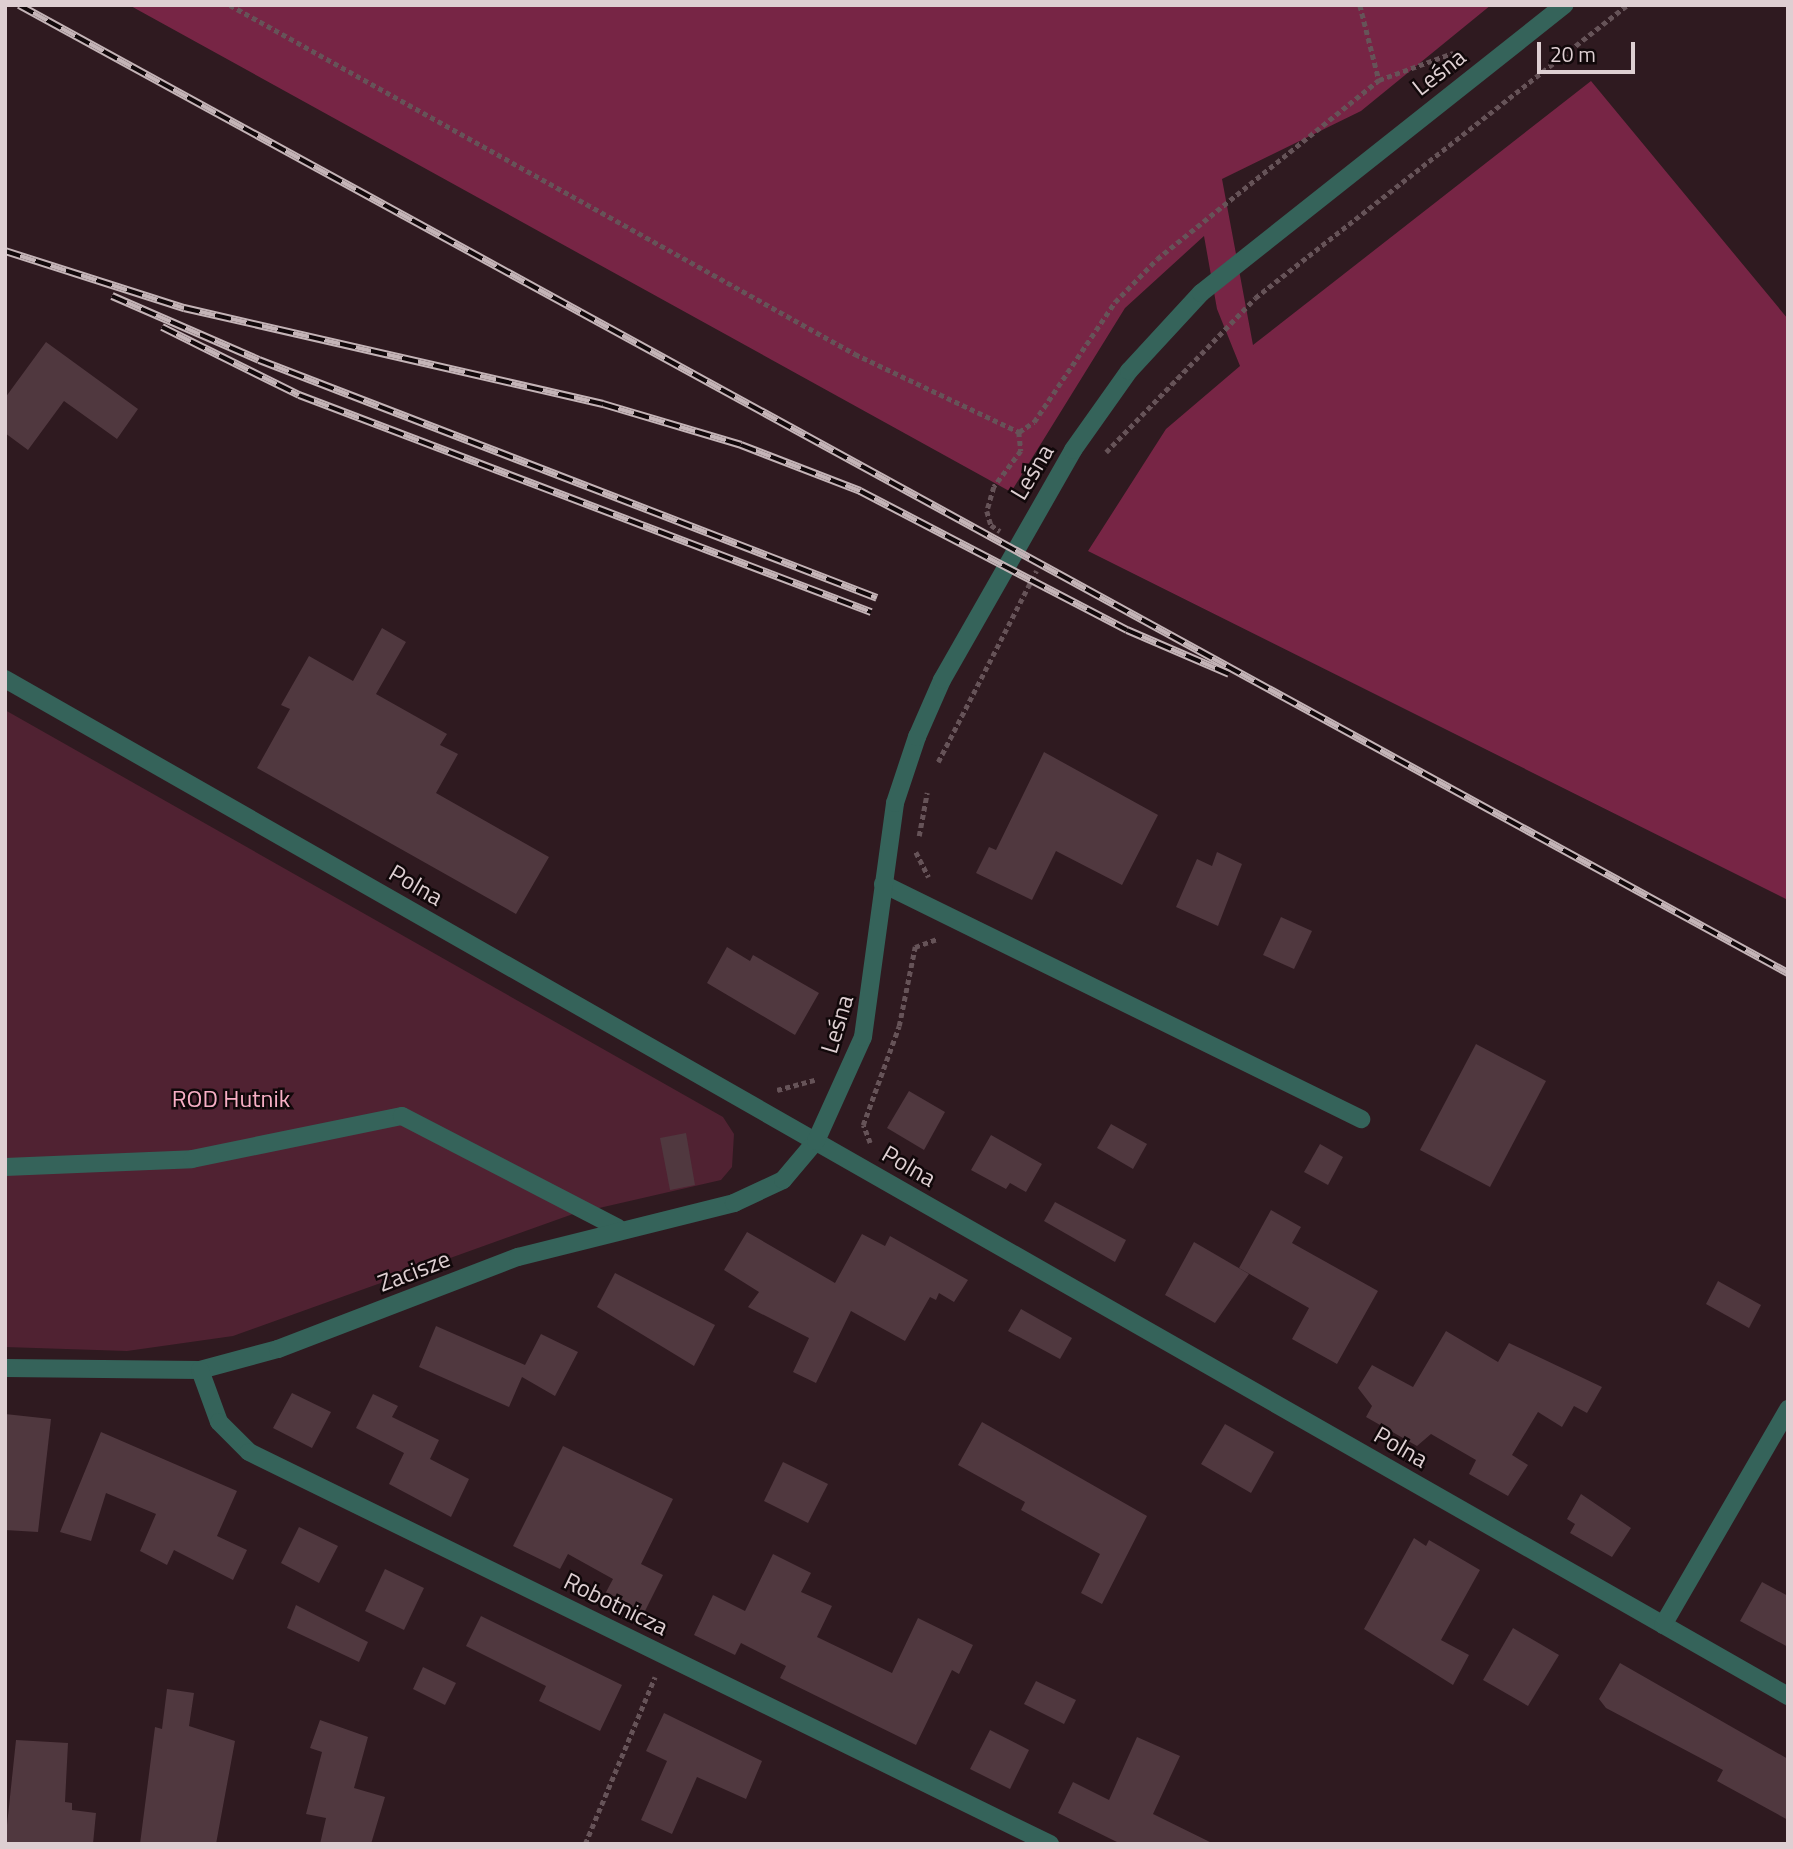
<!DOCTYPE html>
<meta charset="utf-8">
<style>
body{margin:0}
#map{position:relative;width:1793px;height:1849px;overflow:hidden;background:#2f1a20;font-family:"Titillium Web",sans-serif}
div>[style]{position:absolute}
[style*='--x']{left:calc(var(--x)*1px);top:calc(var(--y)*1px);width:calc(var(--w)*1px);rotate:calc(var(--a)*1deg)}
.green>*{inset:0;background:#502232}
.forest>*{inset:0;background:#772545}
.building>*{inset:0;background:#50383f}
.path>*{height:4.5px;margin-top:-2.25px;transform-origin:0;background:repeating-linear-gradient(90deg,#665358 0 5px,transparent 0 8.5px)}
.minor>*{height:18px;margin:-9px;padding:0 9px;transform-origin:9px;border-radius:9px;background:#35635a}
.rail>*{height:8px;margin-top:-4px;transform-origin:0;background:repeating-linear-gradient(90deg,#11080a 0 16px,#c4b4b7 0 32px);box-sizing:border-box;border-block:2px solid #c4b4b7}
span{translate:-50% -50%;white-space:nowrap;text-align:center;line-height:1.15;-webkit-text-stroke:5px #11080a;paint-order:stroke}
.street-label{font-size:24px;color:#decfd2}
.park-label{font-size:24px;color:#f8afc5}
.frame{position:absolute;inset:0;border:7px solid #decfd2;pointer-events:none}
.scale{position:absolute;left:1537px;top:42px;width:98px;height:32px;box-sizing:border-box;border:4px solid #decfd2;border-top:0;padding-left:9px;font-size:21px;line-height:24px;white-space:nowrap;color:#decfd2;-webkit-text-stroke:5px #11080a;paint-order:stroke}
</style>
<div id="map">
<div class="green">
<div style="clip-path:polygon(5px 710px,723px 1117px,734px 1134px,732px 1167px,721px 1180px,573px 1214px,233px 1336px,127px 1351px,5px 1347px)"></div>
</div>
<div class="forest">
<div style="clip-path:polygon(129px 5px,1491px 5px,1361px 111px,1222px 179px,1253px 345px,1591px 81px,1788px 319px,1788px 900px,1088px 551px,1166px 429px,1240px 366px,1217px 309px,1204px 236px,1125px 308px,1011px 492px)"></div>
</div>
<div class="building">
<div style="clip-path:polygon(46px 342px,138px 409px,117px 439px,64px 401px,28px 450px,5px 433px,5px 398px)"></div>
<div style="clip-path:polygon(382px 628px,406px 642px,376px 694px,447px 734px,440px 745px,458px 754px,436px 793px,549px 857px,516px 914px,257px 768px,290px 709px,281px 705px,309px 656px,353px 681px)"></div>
<div style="clip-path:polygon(1044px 752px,1158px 815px,1122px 885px,1056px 851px,1032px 900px,976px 873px,989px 847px,996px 850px)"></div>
<div style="clip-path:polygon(1217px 852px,1242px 864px,1218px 926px,1176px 907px,1197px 859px,1212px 866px)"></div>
<div style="clip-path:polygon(1281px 917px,1312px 931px,1294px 969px,1263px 955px)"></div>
<div style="clip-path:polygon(727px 947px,750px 961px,753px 955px,819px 993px,795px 1035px,707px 983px)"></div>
<div style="clip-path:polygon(1476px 1044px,1546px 1081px,1490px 1187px,1420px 1150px)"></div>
<div style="clip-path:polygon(909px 1091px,945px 1112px,924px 1150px,887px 1128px)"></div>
<div style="clip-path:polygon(1111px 1124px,1147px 1144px,1133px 1169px,1097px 1148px)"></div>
<div style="clip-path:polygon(686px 1133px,695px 1185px,670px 1190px,660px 1138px)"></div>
<div style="clip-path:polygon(991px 1135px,1042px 1164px,1026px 1192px,1010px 1183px,1006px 1189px,971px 1170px)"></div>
<div style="clip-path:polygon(1320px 1144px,1343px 1157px,1328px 1185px,1304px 1172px)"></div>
<div style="clip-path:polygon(1055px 1202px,1126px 1240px,1115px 1262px,1044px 1221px)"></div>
<div style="clip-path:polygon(1271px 1210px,1301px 1227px,1292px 1243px,1378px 1291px,1337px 1364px,1292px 1339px,1309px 1308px,1239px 1268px)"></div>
<div style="clip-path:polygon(747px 1232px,835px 1283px,862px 1234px,885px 1246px,890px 1236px,968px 1280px,954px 1302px,939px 1293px,936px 1300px,930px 1297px,905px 1341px,851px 1311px,816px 1383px,793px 1372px,809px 1338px,748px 1307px,759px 1292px,724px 1270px)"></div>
<div style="clip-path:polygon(1194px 1242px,1249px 1274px,1215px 1323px,1165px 1295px)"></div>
<div style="clip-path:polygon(615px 1273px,715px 1325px,694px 1366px,597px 1307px)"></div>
<div style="clip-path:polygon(1718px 1281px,1761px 1305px,1749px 1328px,1706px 1304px)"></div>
<div style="clip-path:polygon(1021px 1309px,1072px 1338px,1060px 1359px,1008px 1331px)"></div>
<div style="clip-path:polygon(436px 1326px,525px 1365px,541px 1334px,578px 1352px,555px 1396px,522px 1377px,509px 1407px,419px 1367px)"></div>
<div style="clip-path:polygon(1446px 1331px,1498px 1362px,1509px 1343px,1602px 1387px,1587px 1413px,1574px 1406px,1562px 1427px,1538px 1412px,1512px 1455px,1528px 1465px,1508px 1496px,1469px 1474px,1476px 1460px,1431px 1434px,1417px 1446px,1366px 1417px,1372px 1406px,1358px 1388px,1372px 1365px,1413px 1387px)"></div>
<div style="clip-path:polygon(292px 1393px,331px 1412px,312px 1448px,273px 1428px)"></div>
<div style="clip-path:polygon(373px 1394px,398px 1406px,392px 1417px,439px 1440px,430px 1459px,469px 1479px,451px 1517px,389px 1484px,404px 1453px,356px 1428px)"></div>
<div style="clip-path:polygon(5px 1414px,51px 1419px,38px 1532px,5px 1530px)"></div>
<div style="clip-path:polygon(982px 1422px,1147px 1516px,1102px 1604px,1081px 1593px,1100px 1554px,1021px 1510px,1025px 1502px,958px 1465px)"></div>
<div style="clip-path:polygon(1225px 1424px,1274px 1452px,1251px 1493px,1201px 1464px)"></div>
<div style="clip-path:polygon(101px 1432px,237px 1491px,217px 1536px,247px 1550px,233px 1580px,174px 1550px,167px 1565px,140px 1551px,156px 1514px,106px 1493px,91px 1541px,60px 1532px)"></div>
<div style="clip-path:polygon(563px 1446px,673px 1499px,641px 1564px,663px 1575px,644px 1613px,605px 1594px,613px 1579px,568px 1554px,560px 1569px,513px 1546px)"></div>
<div style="clip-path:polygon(783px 1462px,828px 1484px,808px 1523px,764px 1501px)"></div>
<div style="clip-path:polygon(1581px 1494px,1631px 1528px,1612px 1557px,1570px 1533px,1575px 1524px,1567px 1519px)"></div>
<div style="clip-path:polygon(299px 1527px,338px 1546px,319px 1583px,281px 1563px)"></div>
<div style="clip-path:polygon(1414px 1538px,1426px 1546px,1429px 1540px,1480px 1570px,1441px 1640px,1469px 1655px,1453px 1685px,1364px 1629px)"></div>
<div style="clip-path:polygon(773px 1554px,811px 1573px,801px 1592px,832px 1606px,817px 1637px,892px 1673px,918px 1618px,973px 1645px,959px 1674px,952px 1670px,916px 1745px,780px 1678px,786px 1666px,741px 1643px,735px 1655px,694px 1635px,713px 1595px,745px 1611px)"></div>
<div style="clip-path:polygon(385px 1569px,424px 1588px,404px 1630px,365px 1611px)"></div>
<div style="clip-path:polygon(1762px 1582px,1788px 1596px,1788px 1647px,1740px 1621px)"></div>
<div style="clip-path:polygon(296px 1605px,368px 1642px,359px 1662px,287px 1628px)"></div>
<div style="clip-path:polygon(481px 1616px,622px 1685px,600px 1731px,539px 1701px,546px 1686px,466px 1646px)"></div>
<div style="clip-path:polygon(1513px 1628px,1559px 1655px,1528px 1706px,1483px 1680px)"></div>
<div style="clip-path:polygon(1620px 1663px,1788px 1759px,1788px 1820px,1717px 1781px,1723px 1770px,1606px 1708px,1599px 1699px)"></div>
<div style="clip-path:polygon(423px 1667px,456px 1683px,445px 1705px,413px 1689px)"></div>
<div style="clip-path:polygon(1036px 1681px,1076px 1700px,1064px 1724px,1024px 1704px)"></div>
<div style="clip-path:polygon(167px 1689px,194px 1693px,189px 1726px,235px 1741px,216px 1844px,140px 1844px,155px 1727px,162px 1729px)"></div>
<div style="clip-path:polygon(664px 1713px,762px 1761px,746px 1799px,697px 1777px,672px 1834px,641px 1820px,667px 1761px,646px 1751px)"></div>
<div style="clip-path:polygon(320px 1720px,368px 1737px,354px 1788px,385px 1797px,371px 1844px,320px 1844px,326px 1818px,306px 1814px,322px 1752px,310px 1748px)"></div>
<div style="clip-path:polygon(990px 1730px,1029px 1750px,1010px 1789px,970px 1769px)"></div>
<div style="clip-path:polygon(1137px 1737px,1180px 1756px,1153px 1814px,1214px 1844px,1121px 1844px,1058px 1813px,1073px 1782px,1109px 1800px)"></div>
<div style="clip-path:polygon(16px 1740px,68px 1743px,65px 1802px,72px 1803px,72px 1810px,96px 1813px,93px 1844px,5px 1844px)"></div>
</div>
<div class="path">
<div style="--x:230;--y:5;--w:716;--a:29.18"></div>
<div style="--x:855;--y:354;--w:182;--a:25.4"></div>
<div style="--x:1019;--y:432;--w:19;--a:84"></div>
<div style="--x:1021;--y:451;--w:45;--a:126.9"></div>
<div style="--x:994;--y:487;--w:25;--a:106"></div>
<div style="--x:987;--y:511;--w:15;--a:74"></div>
<div style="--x:991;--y:525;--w:11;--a:34"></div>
<div style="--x:1360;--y:5;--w:77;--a:75.8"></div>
<div style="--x:1019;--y:432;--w:18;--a:-34"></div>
<div style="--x:1034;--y:422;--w:145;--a:-56"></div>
<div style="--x:1115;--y:302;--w:60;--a:-45.7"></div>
<div style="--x:1157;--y:259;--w:285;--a:-38.9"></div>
<div style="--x:1379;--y:80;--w:79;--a:-20"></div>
<div style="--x:1106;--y:452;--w:214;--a:-45.9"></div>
<div style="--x:1255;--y:298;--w:474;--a:-38.2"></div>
<div style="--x:938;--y:762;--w:215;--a:-62.8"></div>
<div style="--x:919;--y:836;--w:44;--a:-79.5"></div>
<div style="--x:916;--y:852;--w:28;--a:63"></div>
<div style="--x:777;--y:1090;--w:39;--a:-15"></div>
<div style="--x:870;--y:1143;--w:19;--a:-111"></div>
<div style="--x:863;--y:1125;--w:105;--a:-70"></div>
<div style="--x:899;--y:1026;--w:81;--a:-78.6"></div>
<div style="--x:915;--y:947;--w:23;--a:-20"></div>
<div style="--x:585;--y:1844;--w:181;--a:-67.3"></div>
</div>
<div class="minor">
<div style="--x:5;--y:679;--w:2053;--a:29.7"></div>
<div style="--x:883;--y:884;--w:533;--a:26.18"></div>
<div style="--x:5;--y:1167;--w:187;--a:-2.4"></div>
<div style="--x:192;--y:1159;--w:214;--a:-11.6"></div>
<div style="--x:402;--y:1116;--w:243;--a:27.4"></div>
<div style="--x:5;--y:1368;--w:195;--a:0.6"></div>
<div style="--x:200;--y:1370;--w:81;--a:-15.1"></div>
<div style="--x:278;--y:1349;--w:257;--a:-21"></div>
<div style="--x:518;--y:1257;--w:223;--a:-14"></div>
<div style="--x:734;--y:1203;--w:54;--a:-25.1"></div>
<div style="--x:783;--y:1180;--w:51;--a:-49.8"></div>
<div style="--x:816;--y:1141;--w:114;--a:-65.7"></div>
<div style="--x:863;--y:1037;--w:236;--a:-82.2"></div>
<div style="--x:895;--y:803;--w:70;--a:-71.6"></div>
<div style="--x:917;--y:737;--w:62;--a:-66.3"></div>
<div style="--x:942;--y:680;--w:265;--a:-60.3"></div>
<div style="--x:1073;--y:450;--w:97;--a:-54.7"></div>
<div style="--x:1129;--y:371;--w:106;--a:-47.3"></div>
<div style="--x:1201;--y:293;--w:464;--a:-38.4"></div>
<div style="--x:200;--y:1370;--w:55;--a:69.9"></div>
<div style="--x:219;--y:1422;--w:42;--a:45"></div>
<div style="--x:249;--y:1452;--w:892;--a:26.08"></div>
<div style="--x:1663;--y:1625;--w:250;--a:-59.9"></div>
</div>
<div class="rail">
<div style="--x:19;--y:5;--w:2017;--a:28.69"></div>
<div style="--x:5;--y:251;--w:188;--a:17.7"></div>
<div style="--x:184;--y:308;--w:430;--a:12.9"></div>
<div style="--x:603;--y:404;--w:144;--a:16.5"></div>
<div style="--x:741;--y:445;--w:128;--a:21.1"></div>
<div style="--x:860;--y:491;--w:301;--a:27.5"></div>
<div style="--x:1127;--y:630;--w:111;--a:23.3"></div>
<div style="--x:112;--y:296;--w:160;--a:23.5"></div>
<div style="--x:259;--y:360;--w:662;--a:21.06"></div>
<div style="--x:162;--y:327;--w:153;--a:26.4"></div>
<div style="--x:299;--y:395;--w:612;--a:20.78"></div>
</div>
<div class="street-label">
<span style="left:1439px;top:72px;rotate:-38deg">Leśna</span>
<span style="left:1032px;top:472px;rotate:-59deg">Leśna</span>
<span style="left:416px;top:885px;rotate:30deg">Polna</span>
<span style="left:837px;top:1024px;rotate:-73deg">Leśna</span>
<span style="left:909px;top:1166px;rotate:30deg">Polna</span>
<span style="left:414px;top:1271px;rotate:-21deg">Zacisze</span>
<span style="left:1401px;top:1447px;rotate:30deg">Polna</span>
<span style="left:616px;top:1604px;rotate:26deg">Robotnicza</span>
</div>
<div class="park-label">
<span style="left:231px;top:1099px">ROD Hutnik</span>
</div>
<div class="frame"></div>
<div class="scale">20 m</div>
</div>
